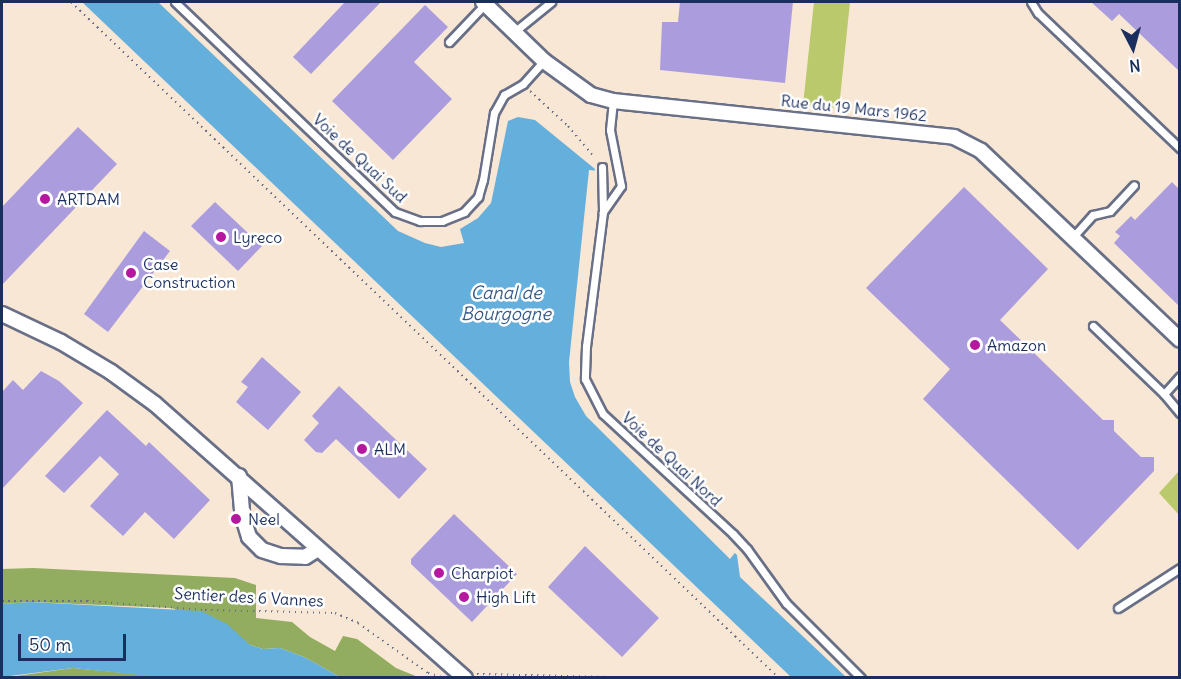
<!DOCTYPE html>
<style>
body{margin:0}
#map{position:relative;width:1181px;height:679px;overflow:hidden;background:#f8e7d4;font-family:Delius,sans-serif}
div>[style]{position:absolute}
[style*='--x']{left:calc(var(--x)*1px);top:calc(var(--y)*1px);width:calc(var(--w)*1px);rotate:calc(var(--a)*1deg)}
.green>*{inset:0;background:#b9c96b}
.forest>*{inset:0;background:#92ad5f}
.water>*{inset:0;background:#65afdd}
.pier>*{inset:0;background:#f8e7d4}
.building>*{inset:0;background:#ab9ddd}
.path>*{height:2px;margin-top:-1px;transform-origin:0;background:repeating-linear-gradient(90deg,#686f87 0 1.5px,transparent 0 6px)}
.roads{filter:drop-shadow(2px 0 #686f87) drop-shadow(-2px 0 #686f87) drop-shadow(0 2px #686f87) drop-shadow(0 -2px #686f87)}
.service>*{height:7px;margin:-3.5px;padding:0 3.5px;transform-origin:3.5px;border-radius:3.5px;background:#fff}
.minor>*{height:14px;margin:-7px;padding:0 7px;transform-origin:7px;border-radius:7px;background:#fff}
.dots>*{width:16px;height:16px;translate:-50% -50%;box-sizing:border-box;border:3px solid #fff;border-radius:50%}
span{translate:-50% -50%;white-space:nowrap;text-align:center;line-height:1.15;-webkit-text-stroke:5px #fff;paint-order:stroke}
.street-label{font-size:16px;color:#1b2f5e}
.poi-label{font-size:16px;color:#1b2f5e}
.left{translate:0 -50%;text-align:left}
.water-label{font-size:18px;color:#355c8a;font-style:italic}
.frame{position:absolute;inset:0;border:3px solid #1b2f5e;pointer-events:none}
.north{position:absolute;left:1103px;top:18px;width:60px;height:60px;-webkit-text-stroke:4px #fff;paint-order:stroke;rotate:174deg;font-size:16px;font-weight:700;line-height:24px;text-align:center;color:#1b2f5e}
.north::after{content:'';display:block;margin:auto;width:21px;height:27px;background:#1b2f5e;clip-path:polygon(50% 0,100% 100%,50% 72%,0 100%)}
.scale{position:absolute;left:18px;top:634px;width:108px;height:27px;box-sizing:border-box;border:3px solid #1b2f5e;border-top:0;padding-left:8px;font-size:18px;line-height:21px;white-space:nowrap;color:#1b2f5e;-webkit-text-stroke:4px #fff;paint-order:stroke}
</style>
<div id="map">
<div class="green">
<div style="clip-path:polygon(814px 2px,850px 2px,839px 108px,803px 105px)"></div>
<div style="clip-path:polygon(1179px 471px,1179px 515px,1159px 493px)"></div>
</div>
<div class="forest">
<div style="clip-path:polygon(33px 568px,235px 578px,256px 585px,256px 618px,292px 622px,310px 637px,335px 651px,343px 636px,357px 639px,396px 668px,418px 677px,340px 677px,304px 657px,280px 648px,263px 649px,250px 645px,172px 608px,31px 602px,2px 604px,2px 569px)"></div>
<div style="clip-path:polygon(73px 668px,167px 677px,169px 677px,2px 678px)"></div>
</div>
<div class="water">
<div style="clip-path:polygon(82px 2px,158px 2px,398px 231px,425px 243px,441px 247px,464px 243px,460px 229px,478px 218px,491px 203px,508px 121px,518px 117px,535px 120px,595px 169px,575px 362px,580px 395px,603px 426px,737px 555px,740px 577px,846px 677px,791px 677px)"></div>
<div style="clip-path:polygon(31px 602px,201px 611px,227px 624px,250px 645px,263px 649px,280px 648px,304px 657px,340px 677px,169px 678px,73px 668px,2px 677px,2px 604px)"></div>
</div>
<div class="pier">
<div style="clip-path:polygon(589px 170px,598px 171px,578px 362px,583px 394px,592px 410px,737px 550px,730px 559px,586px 416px,575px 397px,570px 382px,569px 362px)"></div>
</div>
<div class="building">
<div style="clip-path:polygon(345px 2px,381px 2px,311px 74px,293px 57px)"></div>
<div style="clip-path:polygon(680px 2px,793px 2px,785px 83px,660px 70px,662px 22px,678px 22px)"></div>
<div style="clip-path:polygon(1091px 2px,1179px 2px,1179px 71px,1119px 14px,1112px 21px)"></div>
<div style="clip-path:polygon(425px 5px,448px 27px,414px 62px,452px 99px,393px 160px,332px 101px)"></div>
<div style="clip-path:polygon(78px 127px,117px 164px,2px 285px,2px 207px)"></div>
<div style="clip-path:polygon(1172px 182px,1179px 189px,1179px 306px,1114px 243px,1120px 236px,1115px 232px,1131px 216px,1135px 220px)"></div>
<div style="clip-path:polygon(964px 187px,1048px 269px,1000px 320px,1103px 420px,1114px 420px,1114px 431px,1141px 457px,1154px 457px,1154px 471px,1078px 550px,923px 399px,950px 369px,866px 288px)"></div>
<div style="clip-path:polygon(215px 202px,262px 246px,238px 271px,191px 226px)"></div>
<div style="clip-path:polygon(144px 231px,170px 251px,108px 332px,84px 314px)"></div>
<div style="clip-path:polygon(262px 357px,301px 392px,268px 430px,236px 402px,248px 387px,241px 382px)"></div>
<div style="clip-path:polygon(41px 371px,59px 381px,83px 403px,2px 489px,2px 392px,13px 380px,23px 390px)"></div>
<div style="clip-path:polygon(339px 386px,427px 469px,399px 499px,336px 439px,322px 453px,316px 452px,304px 440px,319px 423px,312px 416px)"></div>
<div style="clip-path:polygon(107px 410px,146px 446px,149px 442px,210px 500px,174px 539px,145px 512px,123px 536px,90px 506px,119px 474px,100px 456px,64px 493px,45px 476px)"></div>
<div style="clip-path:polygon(454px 514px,517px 574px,472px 622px,411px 564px,411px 559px)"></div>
<div style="clip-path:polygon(585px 546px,659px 618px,622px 657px,548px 587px)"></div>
</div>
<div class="path">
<div style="--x:71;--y:2;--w:979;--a:43.68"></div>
<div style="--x:530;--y:91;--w:52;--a:42.6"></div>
<div style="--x:568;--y:126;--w:42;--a:49.8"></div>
<div style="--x:2;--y:601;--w:85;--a:0"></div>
<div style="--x:87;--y:601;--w:118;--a:4.4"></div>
<div style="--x:205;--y:610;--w:130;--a:1.3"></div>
<div style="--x:335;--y:613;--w:25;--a:23"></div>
<div style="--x:358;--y:623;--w:86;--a:35.5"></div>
<div style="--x:428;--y:673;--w:15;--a:16"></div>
<div style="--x:477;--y:674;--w:179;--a:1.3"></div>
</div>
<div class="roads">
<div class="service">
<div style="--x:175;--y:2;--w:304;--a:43.7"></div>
<div style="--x:395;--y:212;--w:27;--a:20"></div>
<div style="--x:420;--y:221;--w:22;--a:0"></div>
<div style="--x:442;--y:221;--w:24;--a:-22"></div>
<div style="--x:464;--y:212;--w:21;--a:-47"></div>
<div style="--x:478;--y:197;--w:18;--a:-74"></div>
<div style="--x:483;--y:180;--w:68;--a:-80.7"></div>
<div style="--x:494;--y:113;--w:21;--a:-61"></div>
<div style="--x:504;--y:95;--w:22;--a:-30"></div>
<div style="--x:523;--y:84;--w:31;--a:-48"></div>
<div style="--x:1031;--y:2;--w:13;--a:58"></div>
<div style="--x:1038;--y:13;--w:196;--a:43.6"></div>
<div style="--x:514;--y:32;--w:48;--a:-39"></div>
<div style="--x:449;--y:42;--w:54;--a:-46.5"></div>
<div style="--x:613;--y:101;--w:29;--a:96"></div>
<div style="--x:610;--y:130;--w:57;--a:78.9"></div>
<div style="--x:621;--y:186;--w:32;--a:125"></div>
<div style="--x:603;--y:212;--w:135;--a:97.2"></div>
<div style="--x:586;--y:346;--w:33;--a:92"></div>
<div style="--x:585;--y:379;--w:39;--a:63"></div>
<div style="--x:603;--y:414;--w:177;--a:42.7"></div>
<div style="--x:733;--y:534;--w:21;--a:47"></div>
<div style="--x:747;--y:549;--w:67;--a:54.2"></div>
<div style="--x:786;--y:603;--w:106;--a:45"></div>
<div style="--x:602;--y:167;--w:45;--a:88.7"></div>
<div style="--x:1072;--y:238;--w:31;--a:-48"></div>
<div style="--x:1093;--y:215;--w:17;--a:-13"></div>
<div style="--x:1110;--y:211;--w:35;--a:-47"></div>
<div style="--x:1093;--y:326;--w:98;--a:43.8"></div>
<div style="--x:1164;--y:394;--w:25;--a:50"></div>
<div style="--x:1164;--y:394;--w:24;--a:-48"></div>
<div style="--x:1118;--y:608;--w:74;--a:-32.8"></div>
</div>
<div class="minor">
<div style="--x:483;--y:2;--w:85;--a:44"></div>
<div style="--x:544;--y:61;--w:58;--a:35.9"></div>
<div style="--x:591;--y:95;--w:23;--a:15"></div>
<div style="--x:613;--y:101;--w:343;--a:6"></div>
<div style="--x:954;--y:137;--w:30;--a:27"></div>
<div style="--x:981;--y:151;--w:274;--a:43.5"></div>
<div style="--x:2;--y:314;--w:65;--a:25.4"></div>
<div style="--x:61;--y:342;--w:58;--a:31"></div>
<div style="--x:111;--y:372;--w:54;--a:36"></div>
<div style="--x:155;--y:404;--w:414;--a:41.5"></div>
<div style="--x:239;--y:476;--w:38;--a:85"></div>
<div style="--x:242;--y:514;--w:24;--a:73"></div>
<div style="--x:249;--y:537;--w:18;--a:45"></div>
<div style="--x:262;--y:550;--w:20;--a:18"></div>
<div style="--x:281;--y:556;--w:24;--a:2"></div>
<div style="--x:305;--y:557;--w:15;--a:-32"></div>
</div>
</div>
<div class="dots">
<div style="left:45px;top:199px;background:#b5179e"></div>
<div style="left:221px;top:237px;background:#b5179e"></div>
<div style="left:131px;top:273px;background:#b5179e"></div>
<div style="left:975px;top:345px;background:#b5179e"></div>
<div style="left:362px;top:449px;background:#b5179e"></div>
<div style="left:236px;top:519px;background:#b5179e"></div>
<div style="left:439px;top:573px;background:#b5179e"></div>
<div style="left:464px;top:597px;background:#b5179e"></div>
</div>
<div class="street-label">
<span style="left:854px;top:108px;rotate:6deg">Rue du 19 Mars 1962</span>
<span style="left:360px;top:158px;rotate:43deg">Voie de Quai Sud</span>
<span style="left:672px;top:459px;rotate:43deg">Voie de Quai Nord</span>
<span style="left:249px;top:597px;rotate:3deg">Sentier des 6 Vannes</span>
</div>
<div class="poi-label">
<span class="left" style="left:57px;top:199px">ARTDAM</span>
<span class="left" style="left:233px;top:237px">Lyreco</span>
<span class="left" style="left:143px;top:273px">Case<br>Construction</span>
<span class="left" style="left:987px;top:345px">Amazon</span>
<span class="left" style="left:374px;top:449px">ALM</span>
<span class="left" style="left:248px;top:519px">Neel</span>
<span class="left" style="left:451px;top:573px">Charpiot</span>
<span class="left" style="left:476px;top:597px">High Lift</span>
</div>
<div class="water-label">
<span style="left:506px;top:304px">Canal de<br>Bourgogne</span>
</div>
<div class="frame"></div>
<div class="north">N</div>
<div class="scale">50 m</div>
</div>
